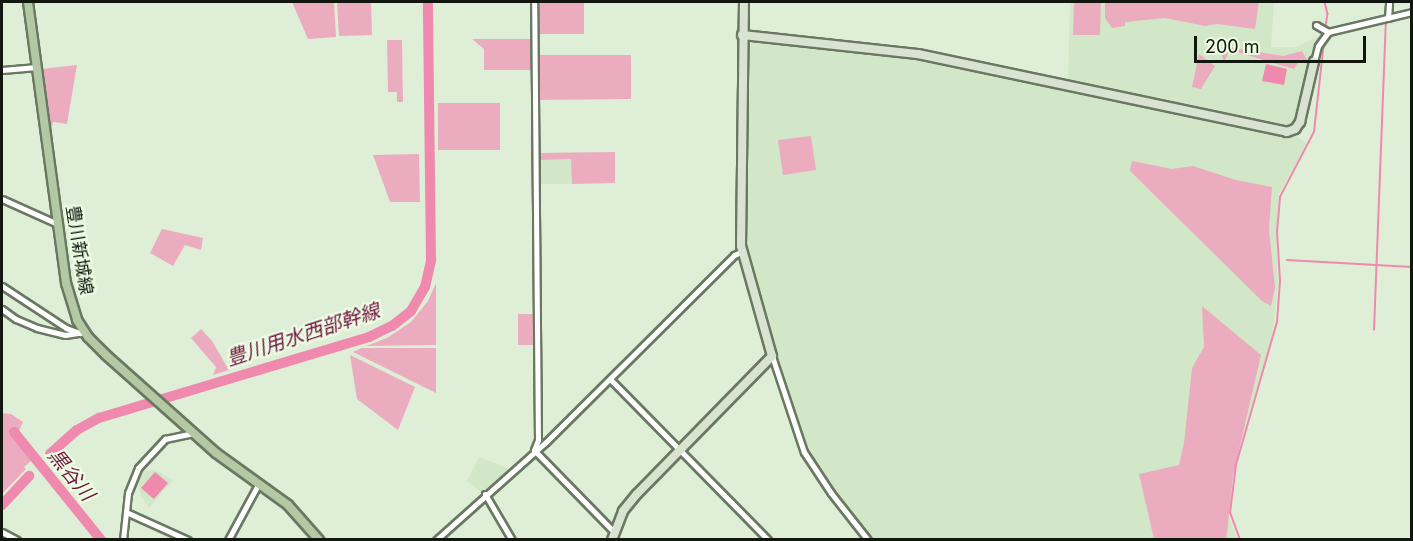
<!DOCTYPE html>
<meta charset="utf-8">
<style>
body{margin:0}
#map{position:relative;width:1413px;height:541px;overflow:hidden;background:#dfefd7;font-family:Inter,"Noto Sans JP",sans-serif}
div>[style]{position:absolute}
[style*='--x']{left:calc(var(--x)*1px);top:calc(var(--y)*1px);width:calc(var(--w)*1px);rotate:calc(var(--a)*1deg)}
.built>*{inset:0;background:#d2e7c7}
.green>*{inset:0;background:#ebacc0}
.water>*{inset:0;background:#ef89ae}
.stream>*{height:1.5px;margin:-0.75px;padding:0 0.75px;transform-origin:0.75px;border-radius:0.75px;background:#ef89ae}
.river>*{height:10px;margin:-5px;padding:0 5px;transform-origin:5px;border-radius:5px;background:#ef89ae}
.roads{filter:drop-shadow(2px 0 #6a7862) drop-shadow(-2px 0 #6a7862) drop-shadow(0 2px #6a7862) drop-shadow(0 -2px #6a7862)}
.street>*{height:5px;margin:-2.5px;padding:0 2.5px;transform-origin:2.5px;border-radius:2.5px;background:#fff}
.secondary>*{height:8px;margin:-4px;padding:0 4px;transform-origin:4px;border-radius:4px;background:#d8e4d1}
.primary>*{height:8px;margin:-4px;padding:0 4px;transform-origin:4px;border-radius:4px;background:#b2c9a4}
span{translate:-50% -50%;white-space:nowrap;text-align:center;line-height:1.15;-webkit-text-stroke:4.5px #ecfde4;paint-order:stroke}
.street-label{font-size:18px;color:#11170e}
.water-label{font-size:20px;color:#711841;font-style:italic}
.frame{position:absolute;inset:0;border:3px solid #11170e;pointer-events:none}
.scale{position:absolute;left:1194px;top:36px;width:172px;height:27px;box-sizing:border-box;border:3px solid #11170e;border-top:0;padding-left:8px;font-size:18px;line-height:21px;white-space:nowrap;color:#11170e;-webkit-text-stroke:4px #ecfde4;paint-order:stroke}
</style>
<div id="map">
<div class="built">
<div style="clip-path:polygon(1070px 2px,1274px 2px,1271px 47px,1296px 47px,1320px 36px,1299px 116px,1293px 124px,1284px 129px,1068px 83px)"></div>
<div style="clip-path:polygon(761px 40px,904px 56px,1286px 137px,1295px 135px,1307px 143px,1279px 194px,1276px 240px,1278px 284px,1272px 339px,1236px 460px,1227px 512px,1237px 539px,870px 539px,833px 492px,807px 453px,743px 252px,746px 49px,751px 43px)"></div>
<div style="clip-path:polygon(572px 159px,572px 184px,540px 184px,540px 160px)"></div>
<div style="clip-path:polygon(479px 457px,509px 469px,483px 493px,467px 481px)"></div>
<div style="clip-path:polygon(140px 467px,144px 471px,155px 470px,173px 480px,149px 508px,141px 496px,136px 475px)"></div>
</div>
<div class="green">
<div style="clip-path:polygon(292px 2px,334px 2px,336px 37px,308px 39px)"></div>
<div style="clip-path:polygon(337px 2px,403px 2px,371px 2px,372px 35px,339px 36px)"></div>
<div style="clip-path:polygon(537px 2px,584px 2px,584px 34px,537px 34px)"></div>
<div style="clip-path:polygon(1074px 2px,1101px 2px,1100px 35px,1073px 35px)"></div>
<div style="clip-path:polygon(1105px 2px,1259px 2px,1255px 29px,1217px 24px,1205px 26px,1165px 18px,1125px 22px,1125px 26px,1112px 28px,1105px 18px)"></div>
<div style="clip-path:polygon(472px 39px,532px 39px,532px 70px,484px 70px,484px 49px)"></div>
<div style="clip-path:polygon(387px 40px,402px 40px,403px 102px,397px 102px,397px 92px,388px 92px)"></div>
<div style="clip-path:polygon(1228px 47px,1283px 56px,1302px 51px,1308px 62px,1300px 59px,1294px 69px,1230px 50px,1224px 62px,1221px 53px)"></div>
<div style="clip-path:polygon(1199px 54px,1215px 66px,1201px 89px,1192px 87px)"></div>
<div style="clip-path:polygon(537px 55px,631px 55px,631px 99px,537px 100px)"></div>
<div style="clip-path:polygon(77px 65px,67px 124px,53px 122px,50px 136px,41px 69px)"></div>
<div style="clip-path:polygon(438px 103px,500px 103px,500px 150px,438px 150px)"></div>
<div style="clip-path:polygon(811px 136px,816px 170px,783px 175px,778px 140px)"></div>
<div style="clip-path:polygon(615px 152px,615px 183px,572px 184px,571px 159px,540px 160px,540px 184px,538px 184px,537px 153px)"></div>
<div style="clip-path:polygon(419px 154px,420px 202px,390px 202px,373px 155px)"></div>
<div style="clip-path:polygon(1132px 161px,1172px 169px,1193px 166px,1236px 180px,1272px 187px,1269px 229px,1275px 288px,1271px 306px,1262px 301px,1130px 171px)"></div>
<div style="clip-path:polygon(162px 229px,203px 238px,201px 250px,185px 245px,173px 266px,150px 253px)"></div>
<div style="clip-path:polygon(436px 283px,436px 345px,366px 346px,387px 338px,411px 322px,428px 301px)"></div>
<div style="clip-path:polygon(1202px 306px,1261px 355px,1233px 476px,1227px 533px,1226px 539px,1154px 539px,1139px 474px,1179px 465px,1184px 443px,1192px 368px,1204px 347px)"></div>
<div style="clip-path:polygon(518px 314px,535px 314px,535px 345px,518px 345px)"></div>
<div style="clip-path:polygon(201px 329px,212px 341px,229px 370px,213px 375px,216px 367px,191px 338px)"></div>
<div style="clip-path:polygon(362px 348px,436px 348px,436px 393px,353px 352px)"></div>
<div style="clip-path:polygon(350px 355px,415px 387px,398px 430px,357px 399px)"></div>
<div style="clip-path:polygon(2px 413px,11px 414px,23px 422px,19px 431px,21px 439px,34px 451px,31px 461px,24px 467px,26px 469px,2px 494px)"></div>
</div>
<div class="water">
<div style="clip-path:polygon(1266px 64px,1287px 69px,1284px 85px,1262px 81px)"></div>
<div style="clip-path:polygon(155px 472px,168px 483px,154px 499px,141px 488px)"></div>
</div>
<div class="stream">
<div style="--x:1325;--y:2;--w:12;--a:76"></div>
<div style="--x:1328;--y:14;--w:13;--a:99"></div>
<div style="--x:1287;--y:260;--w:125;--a:3.2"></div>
<div style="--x:1374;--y:330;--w:311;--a:-87.8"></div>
<div style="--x:1240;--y:540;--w:29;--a:-110"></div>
<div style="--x:1230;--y:513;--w:48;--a:-82.9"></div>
<div style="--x:1236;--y:465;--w:149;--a:-74"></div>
<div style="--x:1277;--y:322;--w:41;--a:-85.8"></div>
<div style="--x:1280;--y:281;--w:49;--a:-93.5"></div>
<div style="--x:1277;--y:232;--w:35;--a:-85"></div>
<div style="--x:1280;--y:197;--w:73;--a:-62.4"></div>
<div style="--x:1314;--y:132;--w:92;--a:-83.7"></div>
</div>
<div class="river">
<div style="--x:14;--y:432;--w:139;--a:51.1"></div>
<div style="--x:50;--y:454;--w:36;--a:-42"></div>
<div style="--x:77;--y:430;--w:25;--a:-29"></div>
<div style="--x:99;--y:418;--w:282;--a:-16.7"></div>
<div style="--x:369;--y:337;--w:25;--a:-26"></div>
<div style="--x:392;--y:326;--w:24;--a:-38"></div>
<div style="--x:411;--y:311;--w:28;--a:-60"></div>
<div style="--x:425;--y:287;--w:28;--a:-77"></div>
<div style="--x:431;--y:260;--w:258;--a:-90.7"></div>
<div style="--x:2;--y:505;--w:40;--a:-47"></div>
</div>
<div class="roads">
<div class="street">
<div style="--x:1388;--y:18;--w:16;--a:-86"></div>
<div style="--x:1316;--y:25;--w:14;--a:30"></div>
<div style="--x:1314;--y:62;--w:16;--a:-76"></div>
<div style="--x:1318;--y:46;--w:17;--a:-54"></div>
<div style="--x:1328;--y:32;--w:86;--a:-13.4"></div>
<div style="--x:2;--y:70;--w:35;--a:-5"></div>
<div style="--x:2;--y:199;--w:61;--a:24.1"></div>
<div style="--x:2;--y:286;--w:77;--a:33.3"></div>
<div style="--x:66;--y:328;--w:15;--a:20"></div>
<div style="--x:80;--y:333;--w:4;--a:-27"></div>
<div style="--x:2;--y:309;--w:17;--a:36"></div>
<div style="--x:16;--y:319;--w:23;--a:23"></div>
<div style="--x:37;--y:328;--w:29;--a:14"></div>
<div style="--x:65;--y:335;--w:13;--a:-9"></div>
<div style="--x:772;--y:356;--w:101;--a:71.6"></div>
<div style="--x:804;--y:452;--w:49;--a:56.6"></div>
<div style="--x:831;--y:493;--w:60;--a:51.8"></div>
<div style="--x:611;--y:380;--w:224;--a:45.5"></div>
<div style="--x:534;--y:450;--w:11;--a:-68"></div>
<div style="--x:538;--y:440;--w:438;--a:-90.5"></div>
<div style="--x:534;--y:450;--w:115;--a:45.7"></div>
<div style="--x:485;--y:494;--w:53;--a:59.6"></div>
<div style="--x:126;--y:512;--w:68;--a:24.3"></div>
<div style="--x:2;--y:532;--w:17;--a:28"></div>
<div style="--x:123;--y:540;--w:47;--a:-83.9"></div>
<div style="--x:128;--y:493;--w:27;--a:-68"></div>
<div style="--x:138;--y:468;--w:40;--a:-47"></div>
<div style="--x:165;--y:439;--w:29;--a:-12"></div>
<div style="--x:228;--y:540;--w:65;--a:-61.5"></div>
<div style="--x:436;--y:540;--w:147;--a:-41.7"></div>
<div style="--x:546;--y:442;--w:265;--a:-44.8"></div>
<div style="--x:734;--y:255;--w:8;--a:-23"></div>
</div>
<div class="secondary">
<div style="--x:742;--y:35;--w:177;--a:6.2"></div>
<div style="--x:918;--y:54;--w:377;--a:11.9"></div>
<div style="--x:1287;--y:132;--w:9;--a:-21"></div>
<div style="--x:1295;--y:129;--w:9;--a:-54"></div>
<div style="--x:1300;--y:122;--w:62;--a:-76.9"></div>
<div style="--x:612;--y:540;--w:31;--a:-69"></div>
<div style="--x:623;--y:511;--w:22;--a:-51"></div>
<div style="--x:637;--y:494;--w:193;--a:-45.6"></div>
<div style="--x:772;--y:356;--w:114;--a:-105.7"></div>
<div style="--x:741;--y:246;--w:244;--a:-89.3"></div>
</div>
<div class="primary">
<div style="--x:28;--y:2;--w:284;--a:82.3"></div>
<div style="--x:66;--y:283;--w:39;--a:73"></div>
<div style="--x:77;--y:320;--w:20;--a:57"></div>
<div style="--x:88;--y:337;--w:25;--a:45"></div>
<div style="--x:106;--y:355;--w:147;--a:41.7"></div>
<div style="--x:216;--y:453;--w:89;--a:35.8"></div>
<div style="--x:288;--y:505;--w:47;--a:48.5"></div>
</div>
</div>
<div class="street-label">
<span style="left:79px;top:250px;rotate:81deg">豊川新城線</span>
</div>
<div class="water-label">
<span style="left:303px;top:335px;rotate:-18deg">豊川用水西部幹線</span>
<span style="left:71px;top:475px;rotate:51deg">黒谷川</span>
</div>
<div class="frame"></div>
<div class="scale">200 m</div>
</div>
